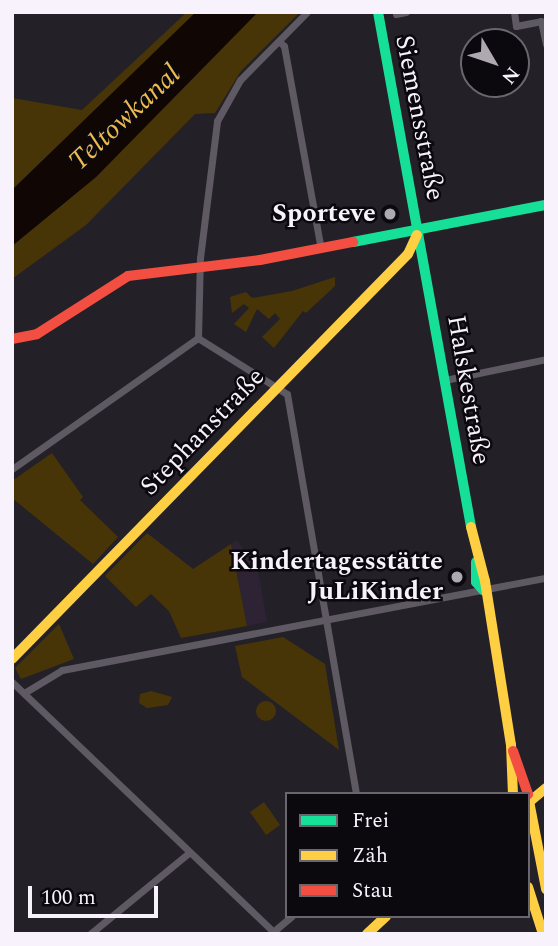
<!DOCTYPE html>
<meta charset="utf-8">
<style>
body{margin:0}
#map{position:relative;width:558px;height:946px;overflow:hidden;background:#242027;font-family:Spectral,serif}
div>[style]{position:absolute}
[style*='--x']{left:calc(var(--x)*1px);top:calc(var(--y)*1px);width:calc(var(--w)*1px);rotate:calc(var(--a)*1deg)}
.built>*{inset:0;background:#2d2334}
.green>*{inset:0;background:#473508}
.round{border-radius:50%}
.water>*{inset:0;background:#100704}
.street>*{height:7px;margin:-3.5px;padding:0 3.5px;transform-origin:3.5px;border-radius:3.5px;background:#5e5962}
.fast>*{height:10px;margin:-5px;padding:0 5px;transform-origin:5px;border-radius:5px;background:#16e098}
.slow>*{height:10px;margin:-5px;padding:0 5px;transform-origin:5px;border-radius:5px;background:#ffcf43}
.jam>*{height:10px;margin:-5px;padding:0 5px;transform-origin:5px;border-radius:5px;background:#f24e42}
.dots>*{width:19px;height:19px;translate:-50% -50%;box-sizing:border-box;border:4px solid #0c090e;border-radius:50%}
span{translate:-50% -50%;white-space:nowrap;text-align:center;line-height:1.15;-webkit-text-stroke:5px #0c090e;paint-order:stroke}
.street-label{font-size:26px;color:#f7f2fb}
.poi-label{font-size:26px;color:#f7f2fb;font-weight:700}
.right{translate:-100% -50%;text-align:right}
.water-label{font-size:28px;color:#ebbb50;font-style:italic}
.frame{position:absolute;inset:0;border:14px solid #f7f2fb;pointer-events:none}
.legend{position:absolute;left:285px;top:792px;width:245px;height:126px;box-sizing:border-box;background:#0c090e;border:2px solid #6a666d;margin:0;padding:9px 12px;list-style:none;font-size:21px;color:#f7f2fb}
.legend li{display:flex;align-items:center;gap:14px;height:35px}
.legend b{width:35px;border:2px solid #6a666d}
.north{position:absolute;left:460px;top:28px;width:70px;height:70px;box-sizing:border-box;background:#0c090e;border:2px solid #6a666d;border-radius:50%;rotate:129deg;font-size:19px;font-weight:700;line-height:28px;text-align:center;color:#f7f2fb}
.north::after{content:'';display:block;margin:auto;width:24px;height:32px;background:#ada8b1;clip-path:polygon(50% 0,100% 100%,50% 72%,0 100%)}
.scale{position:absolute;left:28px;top:886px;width:130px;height:32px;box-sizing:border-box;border:4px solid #f7f2fb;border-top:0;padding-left:9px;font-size:21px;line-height:24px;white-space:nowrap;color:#f7f2fb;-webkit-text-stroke:5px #0c090e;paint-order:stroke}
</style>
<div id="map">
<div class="built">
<div style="clip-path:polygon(237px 540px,258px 570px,267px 622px,247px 626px,231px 544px)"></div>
</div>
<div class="green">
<div style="clip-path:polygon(187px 12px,196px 12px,12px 190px,12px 98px,82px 110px)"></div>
<div style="clip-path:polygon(258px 12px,300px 12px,241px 71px,215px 113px,195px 114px,86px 225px,12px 279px,12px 246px,96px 177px)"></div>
<div style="clip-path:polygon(335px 277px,335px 286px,306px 313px,303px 311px,274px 348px,262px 337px,280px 319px,275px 313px,269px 319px,257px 309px,246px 332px,234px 324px,249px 308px,244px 304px,232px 313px,230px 297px,246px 292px,252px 298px,292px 291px)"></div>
<div style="clip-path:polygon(52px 453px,83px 497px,80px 500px,118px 537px,93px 564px,12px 498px,12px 481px)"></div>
<div style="clip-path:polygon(147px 533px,193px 569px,231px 544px,247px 626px,181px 638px,169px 611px,151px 594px,136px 607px,105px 576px)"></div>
<div style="clip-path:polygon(59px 624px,74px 659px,21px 679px,15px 668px)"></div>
<div style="clip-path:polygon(283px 637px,325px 664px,339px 750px,242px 677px,235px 646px)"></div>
<div style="clip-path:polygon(151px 691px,172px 697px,168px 705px,147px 708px,139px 703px,140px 694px)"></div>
<div class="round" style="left:256px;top:701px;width:20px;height:20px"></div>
<div style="clip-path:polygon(264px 802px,280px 825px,266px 835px,250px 812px)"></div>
</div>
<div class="water">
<div style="clip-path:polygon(196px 12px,258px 12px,96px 177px,12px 246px,12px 190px)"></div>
</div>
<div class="street">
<div style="--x:514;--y:12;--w:14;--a:82"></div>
<div style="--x:516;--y:26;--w:25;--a:-11"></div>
<div style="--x:541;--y:21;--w:24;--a:78"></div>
<div style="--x:396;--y:14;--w:10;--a:-11"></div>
<div style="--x:279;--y:41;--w:7;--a:45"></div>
<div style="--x:284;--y:46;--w:206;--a:79.7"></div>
<div style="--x:198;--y:338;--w:105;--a:32.2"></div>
<div style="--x:287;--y:394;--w:406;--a:80.2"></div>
<div style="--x:198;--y:338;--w:80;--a:-88.6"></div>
<div style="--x:200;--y:258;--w:138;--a:-82.9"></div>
<div style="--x:217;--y:121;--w:47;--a:-60.7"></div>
<div style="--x:240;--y:80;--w:95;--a:-45.4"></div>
<div style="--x:445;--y:380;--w:103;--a:-11.7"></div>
<div style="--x:12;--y:469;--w:228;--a:-35.2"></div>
<div style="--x:12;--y:682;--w:365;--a:43.7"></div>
<div style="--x:24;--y:693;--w:44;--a:-31.2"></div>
<div style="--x:62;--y:670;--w:493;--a:-10.8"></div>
<div style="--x:274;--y:931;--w:23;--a:-40"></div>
<div style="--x:90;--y:934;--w:129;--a:-39.4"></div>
</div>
<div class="fast">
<div style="--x:378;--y:12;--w:523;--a:79.76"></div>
<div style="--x:353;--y:242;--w:197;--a:-10.9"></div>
<div style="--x:476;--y:562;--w:20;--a:90"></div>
<div style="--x:476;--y:582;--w:11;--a:49"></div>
</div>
<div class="slow">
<div style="--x:471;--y:527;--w:56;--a:75.5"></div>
<div style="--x:485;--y:581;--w:166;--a:81"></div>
<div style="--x:511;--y:745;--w:49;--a:87.7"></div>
<div style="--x:12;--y:659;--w:566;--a:-45.64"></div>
<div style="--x:408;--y:254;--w:21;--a:-65"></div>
<div style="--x:528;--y:796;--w:95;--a:79"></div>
<div style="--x:528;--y:803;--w:23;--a:-40"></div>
<div style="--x:528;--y:887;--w:49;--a:72.3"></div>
<div style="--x:367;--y:934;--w:26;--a:-43"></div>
</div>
<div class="jam">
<div style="--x:12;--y:339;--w:25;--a:-11"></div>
<div style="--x:37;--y:334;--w:108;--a:-32.5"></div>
<div style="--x:128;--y:276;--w:133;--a:-6.9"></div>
<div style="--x:260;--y:260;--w:95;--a:-11"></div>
<div style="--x:513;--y:751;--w:46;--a:70.8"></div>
</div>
<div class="dots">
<div style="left:390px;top:214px;background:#ada8b1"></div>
<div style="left:457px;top:577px;background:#ada8b1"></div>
</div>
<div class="street-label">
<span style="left:419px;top:118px;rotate:79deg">Siemensstraße</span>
<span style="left:468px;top:390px;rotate:80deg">Halskestraße</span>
<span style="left:203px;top:432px;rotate:-46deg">Stephanstraße</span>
</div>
<div class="poi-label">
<span class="right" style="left:376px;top:214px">Sporteve</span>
<span class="right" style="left:443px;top:577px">Kindertagesstätte<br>JuLiKinder</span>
</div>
<div class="water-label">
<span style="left:125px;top:118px;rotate:-43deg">Teltowkanal</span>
</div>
<div class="frame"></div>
<ul class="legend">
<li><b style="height:9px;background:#16e098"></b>Frei</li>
<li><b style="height:9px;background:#ffcf43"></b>Zäh</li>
<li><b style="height:9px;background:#f24e42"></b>Stau</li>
</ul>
<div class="north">N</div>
<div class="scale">100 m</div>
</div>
